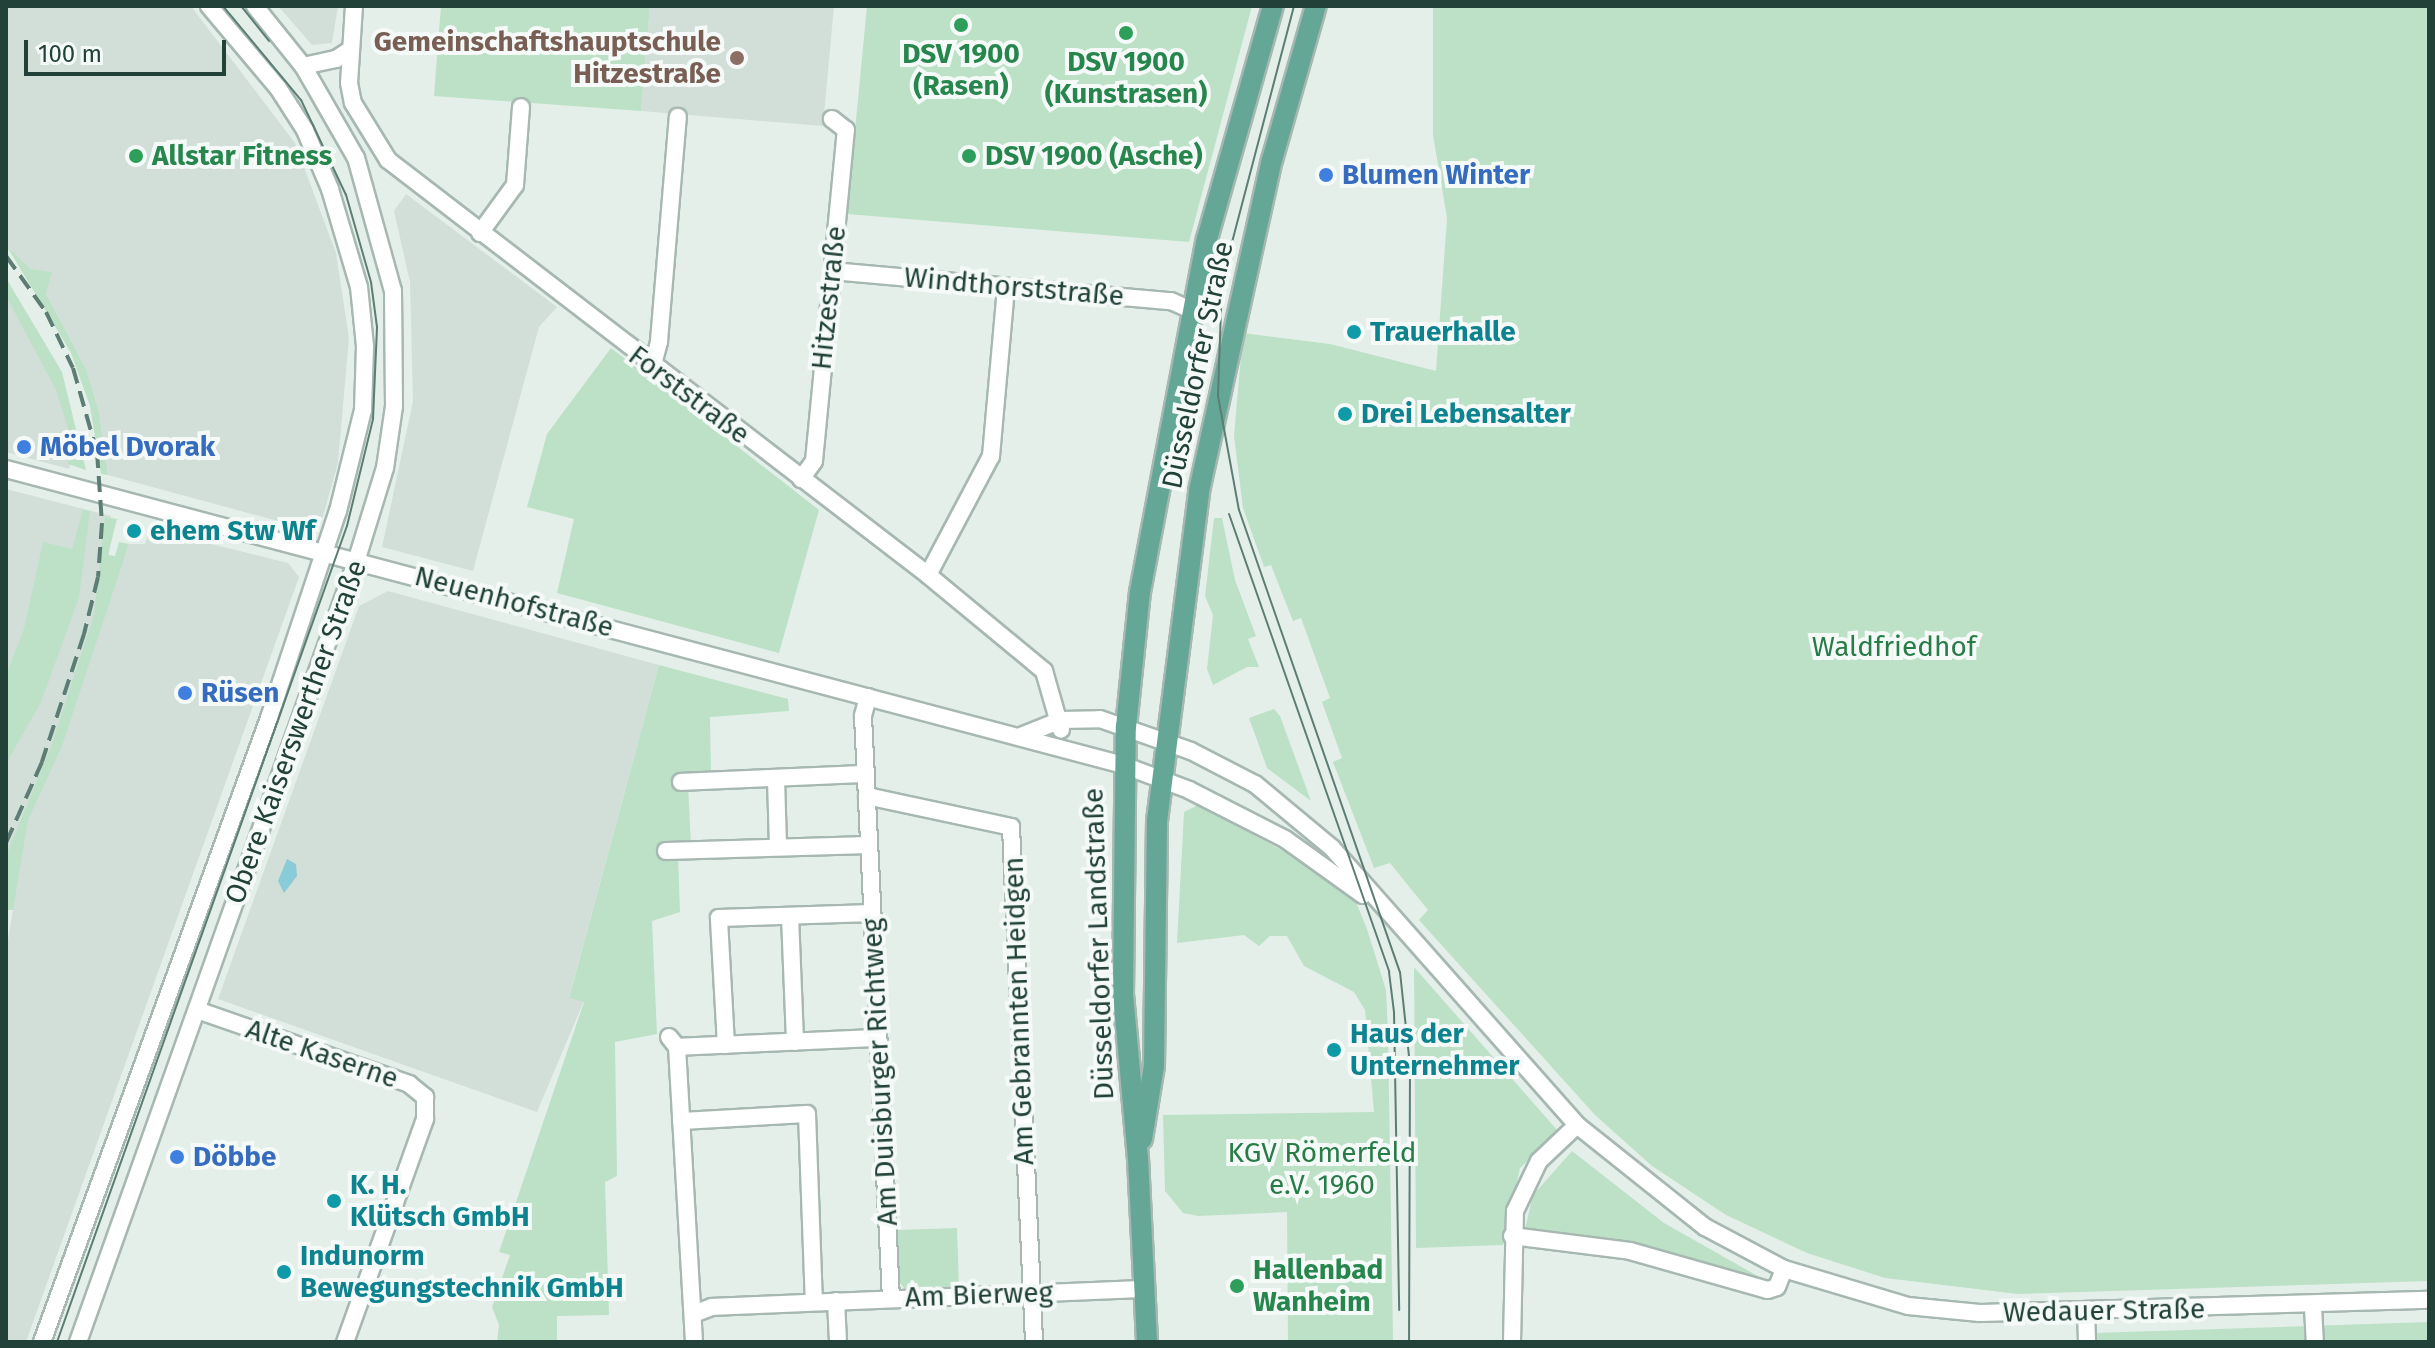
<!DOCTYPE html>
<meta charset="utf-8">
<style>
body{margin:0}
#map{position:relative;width:2435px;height:1348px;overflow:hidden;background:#e4efea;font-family:"Fira Sans",sans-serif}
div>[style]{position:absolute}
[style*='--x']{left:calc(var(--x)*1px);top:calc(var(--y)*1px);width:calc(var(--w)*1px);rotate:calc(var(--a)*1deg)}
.built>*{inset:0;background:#d2dfd9}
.green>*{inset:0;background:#bce1c6}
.water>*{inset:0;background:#89cbd7}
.roads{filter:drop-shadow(2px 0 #a6b8b1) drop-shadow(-2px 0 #a6b8b1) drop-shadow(0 2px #a6b8b1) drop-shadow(0 -2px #a6b8b1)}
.minor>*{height:16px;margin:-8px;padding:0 8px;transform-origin:8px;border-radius:8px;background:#fff}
.major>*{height:20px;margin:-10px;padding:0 10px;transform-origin:10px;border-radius:10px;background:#65a796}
.tram>*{height:2px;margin:-1px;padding:0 1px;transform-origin:1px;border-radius:1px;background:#5c7d74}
.rail>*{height:4px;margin-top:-2px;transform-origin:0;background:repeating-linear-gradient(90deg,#5c7d74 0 16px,transparent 0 24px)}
.dots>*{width:22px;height:22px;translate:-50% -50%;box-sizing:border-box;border:4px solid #f5faf8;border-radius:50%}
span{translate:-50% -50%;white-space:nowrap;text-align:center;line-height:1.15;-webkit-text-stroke:8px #f5faf8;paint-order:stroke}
.education-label{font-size:28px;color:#785e54;font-weight:700}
.right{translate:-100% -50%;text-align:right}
.leisure-label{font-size:28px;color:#27864d;font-weight:700}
.left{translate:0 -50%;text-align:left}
.shop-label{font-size:28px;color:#366cbe;font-weight:700}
.street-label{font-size:28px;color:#224239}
.culture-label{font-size:28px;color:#0d838f;font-weight:700}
.park-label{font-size:28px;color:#287c48}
.frame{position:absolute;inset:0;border:8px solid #224239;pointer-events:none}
.scale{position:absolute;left:24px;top:40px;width:202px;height:36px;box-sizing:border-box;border:4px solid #224239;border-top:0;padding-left:10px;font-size:24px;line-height:28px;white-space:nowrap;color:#224239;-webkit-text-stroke:6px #f5faf8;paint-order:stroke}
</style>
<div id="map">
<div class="built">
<div style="clip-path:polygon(6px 6px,191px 6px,295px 143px,336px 253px,349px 338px,338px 463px,321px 523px,307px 529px,108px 475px,99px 412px,86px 369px,43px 287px,6px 244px)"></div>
<div style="clip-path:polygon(278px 6px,338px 6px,332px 43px,312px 45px)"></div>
<div style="clip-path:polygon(650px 6px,834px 6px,823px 126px,641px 111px)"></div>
<div style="clip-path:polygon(406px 194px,557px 307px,539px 327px,473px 571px,382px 547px,413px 401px,410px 282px,394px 211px)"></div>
<div style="clip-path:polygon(6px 288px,53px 376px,76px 441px,69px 469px,6px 452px)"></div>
<div style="clip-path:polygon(6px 489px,111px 516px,108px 572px,91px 655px,129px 544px,145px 544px,150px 529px,288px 563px,299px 577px,26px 1342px,6px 1342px,6px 951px,13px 910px,6px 910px)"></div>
<div style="clip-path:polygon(388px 591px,659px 665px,569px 997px,584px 1001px,537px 1112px,218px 999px,359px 606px)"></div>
</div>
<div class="green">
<div style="clip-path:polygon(441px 6px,650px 6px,641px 111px,434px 96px)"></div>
<div style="clip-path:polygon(867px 6px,1252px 6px,1189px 242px,847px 214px)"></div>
<div style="clip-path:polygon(1433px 6px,2429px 6px,2429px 1281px,2018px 1294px,1885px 1278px,1807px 1253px,1726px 1215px,1652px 1166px,1595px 1115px,1419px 920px,1428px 910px,1390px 863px,1374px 868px,1333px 762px,1342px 758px,1322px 702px,1330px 698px,1301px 618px,1293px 621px,1271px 565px,1264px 567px,1243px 508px,1234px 436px,1243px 333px,1330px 344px,1436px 371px,1447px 218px,1433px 135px)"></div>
<div style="clip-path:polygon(6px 245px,30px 269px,52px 272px,46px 293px,86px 369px,99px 412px,108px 475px,101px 474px,90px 406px,71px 353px)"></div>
<div style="clip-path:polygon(6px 278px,62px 372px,86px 470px,68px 464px,73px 442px,65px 439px,68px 428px,56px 390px,6px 296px)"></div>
<div style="clip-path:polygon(611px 348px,819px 510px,779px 653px,557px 593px,574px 519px,527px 507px,547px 434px)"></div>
<div style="clip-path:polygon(83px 510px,90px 511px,79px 598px,41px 702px,6px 764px,6px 675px,24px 629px,43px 542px,72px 549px)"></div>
<div style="clip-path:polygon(105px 517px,117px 519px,108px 555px,115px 556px,119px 542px,129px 544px,62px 746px,28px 820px,13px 910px,6px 910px,6px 856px,51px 747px,94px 615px)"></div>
<div style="clip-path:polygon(1214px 518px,1222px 518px,1235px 580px,1256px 636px,1248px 639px,1259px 667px,1247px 667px,1213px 685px,1207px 669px,1213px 615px,1205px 596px)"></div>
<div style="clip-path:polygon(659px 665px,788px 699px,789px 711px,710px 717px,711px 773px,688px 785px,691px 844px,678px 857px,680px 912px,652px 921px,657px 1034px,615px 1042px,617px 1176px,605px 1182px,609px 1315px,557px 1316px,557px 1342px,497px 1342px,499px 1325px,492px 1307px,510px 1255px,499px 1252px,584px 1002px,569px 998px)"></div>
<div style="clip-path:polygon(1274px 709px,1280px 716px,1311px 801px,1267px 768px,1249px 718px)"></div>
<div style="clip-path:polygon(1198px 805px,1321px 871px,1354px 897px,1367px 929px,1386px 990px,1388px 1034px,1393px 1342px,1288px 1342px,1287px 1212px,1198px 1216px,1183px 1213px,1165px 1191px,1163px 1115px,1374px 1112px,1365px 1010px,1354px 992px,1304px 966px,1287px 936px,1270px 936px,1259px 946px,1244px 935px,1177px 943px,1184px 812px)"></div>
<div style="clip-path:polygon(1414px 967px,1558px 1131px,1520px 1168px,1503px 1245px,1416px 1248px)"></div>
<div style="clip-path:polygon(1572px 1151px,1664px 1223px,1770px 1283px,1524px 1233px,1533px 1195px)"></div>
<div style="clip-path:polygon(957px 1228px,959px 1288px,906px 1290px,899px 1282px,897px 1230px)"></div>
<div style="clip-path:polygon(2429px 1322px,2429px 1342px,2095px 1342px,2094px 1333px)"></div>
</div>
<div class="water">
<div style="clip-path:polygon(287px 859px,296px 864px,297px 876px,284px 893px,278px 881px)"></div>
</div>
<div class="roads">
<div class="minor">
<div style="--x:354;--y:6;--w:77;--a:93.7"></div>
<div style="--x:349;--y:83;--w:20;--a:79"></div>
<div style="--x:353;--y:103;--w:67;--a:58.4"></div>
<div style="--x:388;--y:160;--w:681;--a:37.54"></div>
<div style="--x:928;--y:575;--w:151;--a:39.6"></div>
<div style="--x:1044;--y:671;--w:61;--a:73.9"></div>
<div style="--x:303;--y:66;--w:34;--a:-12"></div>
<div style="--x:336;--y:59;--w:17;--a:-33"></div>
<div style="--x:480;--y:233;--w:59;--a:-53.9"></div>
<div style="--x:515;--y:185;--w:78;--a:-85.6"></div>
<div style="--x:832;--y:271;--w:340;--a:5.1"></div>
<div style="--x:1171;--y:301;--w:24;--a:24"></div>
<div style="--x:652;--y:368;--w:28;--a:-75"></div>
<div style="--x:659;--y:341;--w:225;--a:-85.2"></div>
<div style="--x:6;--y:469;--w:1156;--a:14.84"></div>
<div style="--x:1123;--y:765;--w:71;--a:20.7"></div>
<div style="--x:1189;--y:790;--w:108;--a:27"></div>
<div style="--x:1285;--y:839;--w:96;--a:35.7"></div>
<div style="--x:801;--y:479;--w:22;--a:-54"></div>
<div style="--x:814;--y:461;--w:333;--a:-84.5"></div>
<div style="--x:846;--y:130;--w:18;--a:-142"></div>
<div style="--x:928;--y:575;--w:135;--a:-62.1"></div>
<div style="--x:991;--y:456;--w:170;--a:-84.9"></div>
<div style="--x:868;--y:697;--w:20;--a:105"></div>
<div style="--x:863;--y:716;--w:584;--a:87.25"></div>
<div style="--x:1021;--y:736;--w:43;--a:-21.8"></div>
<div style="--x:1061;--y:720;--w:39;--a:-1"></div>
<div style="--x:1100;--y:719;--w:96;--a:19.4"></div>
<div style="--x:1191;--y:751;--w:72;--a:27.3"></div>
<div style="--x:1255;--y:784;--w:100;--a:39.7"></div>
<div style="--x:1332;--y:848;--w:370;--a:48.5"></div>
<div style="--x:1577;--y:1125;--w:164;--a:38.6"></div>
<div style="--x:1705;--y:1227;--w:89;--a:28"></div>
<div style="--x:1784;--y:1269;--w:129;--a:16.6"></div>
<div style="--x:1908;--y:1306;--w:72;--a:5.6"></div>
<div style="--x:1980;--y:1313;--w:449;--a:-1.7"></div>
<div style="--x:776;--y:779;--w:68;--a:88.3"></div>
<div style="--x:681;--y:782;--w:185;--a:-2.5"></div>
<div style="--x:867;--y:796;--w:147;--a:12.1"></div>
<div style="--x:1011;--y:827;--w:516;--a:87.44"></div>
<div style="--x:666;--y:851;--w:203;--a:-1.7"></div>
<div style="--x:790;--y:916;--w:126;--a:87.7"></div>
<div style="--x:197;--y:1010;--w:225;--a:19.2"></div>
<div style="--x:409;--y:1084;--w:21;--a:39"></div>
<div style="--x:425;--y:1097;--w:22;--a:90"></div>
<div style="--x:425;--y:1119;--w:237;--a:109.7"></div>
<div style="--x:669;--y:1037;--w:13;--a:51"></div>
<div style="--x:677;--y:1047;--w:295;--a:86.7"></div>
<div style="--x:726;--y:1045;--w:127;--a:-93.2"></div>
<div style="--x:719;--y:918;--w:153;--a:-1.9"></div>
<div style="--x:677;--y:1047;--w:201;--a:-2.6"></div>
<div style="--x:681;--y:1121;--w:126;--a:-3.2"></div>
<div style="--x:807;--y:1114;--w:188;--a:87.9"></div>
<div style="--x:1512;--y:1236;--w:119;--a:7.2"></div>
<div style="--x:1630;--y:1251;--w:143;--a:15.8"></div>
<div style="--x:1768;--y:1290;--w:9;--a:-18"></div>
<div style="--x:1777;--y:1287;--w:19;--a:-69"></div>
<div style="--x:836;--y:1301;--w:41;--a:87.2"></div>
<div style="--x:2313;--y:1307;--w:35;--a:87"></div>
<div style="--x:2086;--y:1312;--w:30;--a:88"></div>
<div style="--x:696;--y:1313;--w:17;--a:-21"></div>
<div style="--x:712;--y:1307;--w:433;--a:-2.4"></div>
<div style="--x:42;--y:1342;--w:664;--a:-70.01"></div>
<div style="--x:269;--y:718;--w:218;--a:-71.6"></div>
<div style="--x:338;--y:511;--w:104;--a:-76.1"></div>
<div style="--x:363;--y:410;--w:64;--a:-88.2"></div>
<div style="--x:365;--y:346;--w:59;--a:-95.8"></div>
<div style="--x:359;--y:287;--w:102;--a:-106.5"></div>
<div style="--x:330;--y:189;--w:64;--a:-113"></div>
<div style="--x:305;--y:130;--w:50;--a:-122.7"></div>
<div style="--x:278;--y:88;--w:107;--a:-130.1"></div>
<div style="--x:78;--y:1342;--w:828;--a:-70.38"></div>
<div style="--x:356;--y:562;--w:98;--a:-72.9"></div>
<div style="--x:385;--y:468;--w:63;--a:-81.7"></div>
<div style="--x:394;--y:406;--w:115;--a:-90.5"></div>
<div style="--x:393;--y:291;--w:138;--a:-105.5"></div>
<div style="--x:356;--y:158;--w:106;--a:-119.9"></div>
<div style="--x:303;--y:66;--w:77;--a:-128.7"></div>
<div style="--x:1512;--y:1342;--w:131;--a:-88.7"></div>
<div style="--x:1515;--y:1211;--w:55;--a:-64.4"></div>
<div style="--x:1539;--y:1161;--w:52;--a:-43.5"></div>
</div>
<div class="major">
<div style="--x:1142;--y:1139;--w:74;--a:-80.7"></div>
<div style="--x:1154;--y:1066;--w:245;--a:-89.3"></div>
<div style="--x:1157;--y:821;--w:333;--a:-82.7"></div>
<div style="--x:1199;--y:491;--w:339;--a:-77.6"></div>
<div style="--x:1272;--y:160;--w:160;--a:-74.1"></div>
<div style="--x:1147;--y:1342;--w:183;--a:-92.8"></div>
<div style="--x:1138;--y:1159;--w:166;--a:-95.2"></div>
<div style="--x:1123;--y:994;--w:267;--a:-89.4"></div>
<div style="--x:1126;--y:727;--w:136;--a:-84.1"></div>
<div style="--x:1140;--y:592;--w:359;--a:-79.3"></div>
<div style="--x:1207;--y:239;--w:242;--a:-74.2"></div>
</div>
</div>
<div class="tram">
<div style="--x:241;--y:6;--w:45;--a:51.3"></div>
<div style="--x:1294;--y:6;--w:284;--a:104.7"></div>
<div style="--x:1222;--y:281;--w:115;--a:92"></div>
<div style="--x:1218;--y:396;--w:116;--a:79.6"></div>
<div style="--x:1239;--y:510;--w:489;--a:70.8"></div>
<div style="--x:1400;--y:972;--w:95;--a:83.9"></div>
<div style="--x:1410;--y:1066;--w:276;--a:90.2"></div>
<div style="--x:1229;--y:514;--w:485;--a:70.7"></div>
<div style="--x:1389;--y:972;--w:40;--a:82.9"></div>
<div style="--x:1394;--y:1012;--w:298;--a:89"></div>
<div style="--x:57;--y:1342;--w:866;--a:-70.44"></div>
<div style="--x:347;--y:526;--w:110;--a:-76.3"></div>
<div style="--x:373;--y:419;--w:92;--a:-87.5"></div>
<div style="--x:377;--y:327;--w:45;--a:-97.6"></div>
<div style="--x:371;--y:282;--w:91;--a:-106"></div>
<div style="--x:346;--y:195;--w:105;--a:-115.3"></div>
<div style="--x:301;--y:100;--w:122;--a:-129.7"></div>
</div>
<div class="rail">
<div style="--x:6;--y:256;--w:69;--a:54.5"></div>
<div style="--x:46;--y:312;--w:62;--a:64.3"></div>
<div style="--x:73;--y:368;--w:87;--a:74.1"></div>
<div style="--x:97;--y:452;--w:71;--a:86"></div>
<div style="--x:102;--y:523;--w:54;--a:94.2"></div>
<div style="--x:98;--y:577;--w:59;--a:103.8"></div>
<div style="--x:84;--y:634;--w:135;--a:108.2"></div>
<div style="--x:42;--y:762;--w:89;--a:114"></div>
</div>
<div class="dots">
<div style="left:961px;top:25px;background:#2e9e5b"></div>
<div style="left:1126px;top:33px;background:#2e9e5b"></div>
<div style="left:737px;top:58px;background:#8d6e63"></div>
<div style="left:136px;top:156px;background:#2e9e5b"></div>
<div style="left:969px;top:156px;background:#2e9e5b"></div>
<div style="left:1326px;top:175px;background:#3f7fe0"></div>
<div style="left:1354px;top:332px;background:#0f9aa8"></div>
<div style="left:1345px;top:414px;background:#0f9aa8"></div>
<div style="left:24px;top:447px;background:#3f7fe0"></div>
<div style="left:134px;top:531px;background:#0f9aa8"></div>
<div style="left:185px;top:693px;background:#3f7fe0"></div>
<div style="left:1334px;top:1050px;background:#0f9aa8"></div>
<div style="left:177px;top:1157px;background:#3f7fe0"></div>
<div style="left:334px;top:1201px;background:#0f9aa8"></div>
<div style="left:284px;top:1272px;background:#0f9aa8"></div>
<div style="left:1237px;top:1286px;background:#2e9e5b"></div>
</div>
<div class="education-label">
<span class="right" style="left:721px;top:58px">Gemeinschaftshauptschule<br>Hitzestraße</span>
</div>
<div class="leisure-label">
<span style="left:961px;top:70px">DSV 1900<br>(Rasen)</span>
<span style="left:1126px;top:78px">DSV 1900<br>(Kunstrasen)</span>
<span class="left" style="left:152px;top:156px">Allstar Fitness</span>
<span class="left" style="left:985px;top:156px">DSV 1900 (Asche)</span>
<span class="left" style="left:1253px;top:1286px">Hallenbad<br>Wanheim</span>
</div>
<div class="shop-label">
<span class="left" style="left:1342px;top:175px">Blumen Winter</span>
<span class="left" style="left:40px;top:447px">Möbel Dvorak</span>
<span class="left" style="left:201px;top:693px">Rüsen</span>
<span class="left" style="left:193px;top:1157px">Döbbe</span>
</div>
<div class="street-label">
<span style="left:1014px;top:287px;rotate:5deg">Windthorststraße</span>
<span style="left:829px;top:298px;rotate:-84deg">Hitzestraße</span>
<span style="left:1198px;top:365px;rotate:-78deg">Düsseldorfer Straße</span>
<span style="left:689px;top:395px;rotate:37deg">Forststraße</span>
<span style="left:514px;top:602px;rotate:15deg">Neuenhofstraße</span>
<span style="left:296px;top:732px;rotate:-70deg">Obere Kaiserswerther Straße</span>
<span style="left:1099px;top:944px;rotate:-92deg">Düsseldorfer Landstraße</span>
<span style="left:1019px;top:1011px;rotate:-92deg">Am Gebrannten Heidgen</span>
<span style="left:322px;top:1054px;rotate:19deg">Alte Kaserne</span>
<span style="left:880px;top:1072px;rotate:-93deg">Am Duisburger Richtweg</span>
<span style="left:979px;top:1295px;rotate:-2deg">Am Bierweg</span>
<span style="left:2104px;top:1311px;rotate:-1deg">Wedauer Straße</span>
</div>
<div class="culture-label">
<span class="left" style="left:1370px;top:332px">Trauerhalle</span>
<span class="left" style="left:1361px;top:414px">Drei Lebensalter</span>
<span class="left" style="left:150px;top:531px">ehem Stw Wf</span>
<span class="left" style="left:1350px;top:1050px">Haus der<br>Unternehmer</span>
<span class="left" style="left:350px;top:1201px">K. H.<br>Klütsch GmbH</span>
<span class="left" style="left:300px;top:1272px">Indunorm<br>Bewegungstechnik GmbH</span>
</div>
<div class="park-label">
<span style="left:1894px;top:647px">Waldfriedhof</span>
<span style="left:1322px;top:1169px">KGV Römerfeld<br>e.V. 1960</span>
</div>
<div class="frame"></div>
<div class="scale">100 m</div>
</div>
